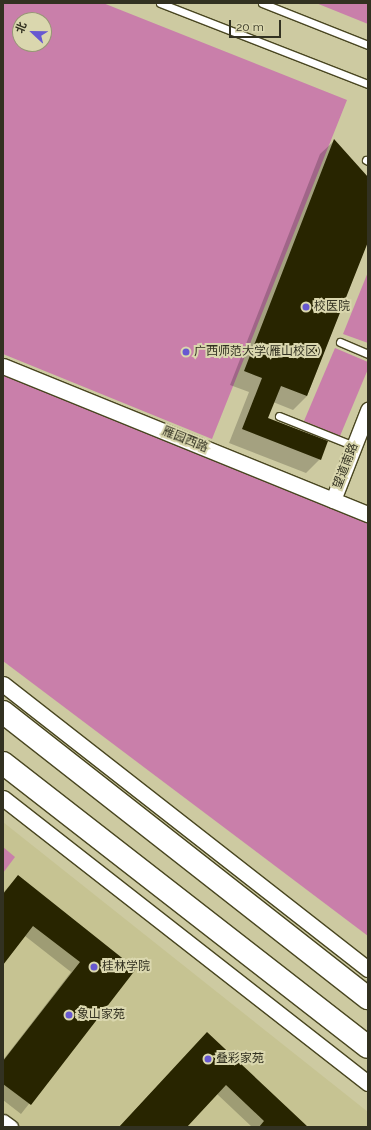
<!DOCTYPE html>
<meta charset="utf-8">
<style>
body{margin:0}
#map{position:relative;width:371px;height:1130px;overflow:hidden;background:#cdcaa1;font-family:Raleway,"Noto Sans SC",sans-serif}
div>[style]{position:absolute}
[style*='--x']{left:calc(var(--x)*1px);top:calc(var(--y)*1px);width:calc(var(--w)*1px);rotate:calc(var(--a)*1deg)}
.built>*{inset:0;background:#c6c392}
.green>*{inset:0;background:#c97faa}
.shadow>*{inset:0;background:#0003}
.building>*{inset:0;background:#282500}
.roads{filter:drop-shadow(1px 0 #494621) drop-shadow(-1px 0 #494621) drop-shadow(0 1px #494621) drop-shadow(0 -1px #494621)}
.service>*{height:7px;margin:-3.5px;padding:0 3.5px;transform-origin:3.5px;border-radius:3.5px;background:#fff}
.minor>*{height:15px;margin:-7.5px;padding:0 7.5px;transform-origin:7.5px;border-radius:7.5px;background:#fff}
.primary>*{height:22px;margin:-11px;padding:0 11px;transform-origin:11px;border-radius:11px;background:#fff}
.dots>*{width:11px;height:11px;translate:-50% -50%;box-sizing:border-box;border:2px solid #dad7ae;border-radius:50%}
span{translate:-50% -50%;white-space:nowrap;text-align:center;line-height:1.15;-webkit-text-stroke:4px #dad7ae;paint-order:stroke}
.poi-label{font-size:12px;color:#323121}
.left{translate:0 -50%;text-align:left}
.street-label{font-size:12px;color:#323121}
.frame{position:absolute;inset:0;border:4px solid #323121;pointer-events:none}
.north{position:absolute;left:12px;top:12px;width:40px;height:40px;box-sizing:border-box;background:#dad7ae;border:1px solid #979576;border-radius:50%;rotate:292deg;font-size:11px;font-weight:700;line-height:16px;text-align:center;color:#323121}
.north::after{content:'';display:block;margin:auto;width:14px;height:18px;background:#6758d1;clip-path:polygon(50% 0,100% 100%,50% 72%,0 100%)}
.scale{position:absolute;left:229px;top:20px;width:52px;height:18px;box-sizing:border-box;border:2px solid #323121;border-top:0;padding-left:5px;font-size:12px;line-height:14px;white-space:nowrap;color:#323121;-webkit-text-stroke:3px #dad7ae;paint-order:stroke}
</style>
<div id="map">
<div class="built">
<div style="clip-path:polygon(3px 822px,368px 1112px,368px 1127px,3px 1127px)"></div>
</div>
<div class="green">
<div style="clip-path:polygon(evenodd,3px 3px,103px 3px,347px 100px,212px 439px,3px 354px,3px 3px,20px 20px,44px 20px,44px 44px,20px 44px,20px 20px)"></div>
<div style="clip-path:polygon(316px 3px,368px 3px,368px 24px)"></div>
<div style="clip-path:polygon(368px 272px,368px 343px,343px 334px)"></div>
<div style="clip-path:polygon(335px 348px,368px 362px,368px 369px,340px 436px,304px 421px)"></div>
<div style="clip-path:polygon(3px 366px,368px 514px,368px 936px,3px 661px)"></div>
<div style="clip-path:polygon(3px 847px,15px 857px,3px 873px)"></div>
</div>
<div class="shadow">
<div style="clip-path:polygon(334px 141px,368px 178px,368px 240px,307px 396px,293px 410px,273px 402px,267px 418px,320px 459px,306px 473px,229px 443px,249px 392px,230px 385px,320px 154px)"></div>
<div style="clip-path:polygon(18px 876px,135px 969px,21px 1114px,3px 1100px,3px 1060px,71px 972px,25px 936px,3px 964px,3px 893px)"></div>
<div style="clip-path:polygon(198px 1043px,306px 1127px,252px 1127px,217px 1094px,186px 1127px,119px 1127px)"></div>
</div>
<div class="building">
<div style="clip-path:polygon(334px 139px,368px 177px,368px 242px,307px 396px,281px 386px,268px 418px,328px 441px,321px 460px,242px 429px,262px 378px,244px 371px)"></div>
<div style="clip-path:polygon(18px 875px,136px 969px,31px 1105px,3px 1084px,3px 1061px,80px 962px,33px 926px,3px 965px,3px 894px)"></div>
<div style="clip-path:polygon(207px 1032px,308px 1127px,259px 1127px,264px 1121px,226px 1085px,187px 1127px,119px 1127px)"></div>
</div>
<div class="roads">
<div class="service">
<div style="--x:160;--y:3;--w:223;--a:21.3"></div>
<div style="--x:262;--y:3;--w:114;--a:21.6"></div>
<div style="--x:366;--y:160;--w:2;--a:27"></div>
<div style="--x:340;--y:342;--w:30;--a:23"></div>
<div style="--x:279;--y:416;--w:81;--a:21.8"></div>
</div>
<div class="minor">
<div style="--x:3;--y:366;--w:394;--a:22.1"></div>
<div style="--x:333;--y:500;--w:97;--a:-68.7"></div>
<div style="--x:3;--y:684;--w:463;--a:38"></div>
<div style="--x:3;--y:798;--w:463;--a:38"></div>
<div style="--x:3;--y:1122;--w:9;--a:36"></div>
</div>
<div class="primary">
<div style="--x:3;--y:712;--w:464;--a:38.1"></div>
<div style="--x:3;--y:763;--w:462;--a:37.9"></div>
</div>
</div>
<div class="dots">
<div style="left:306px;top:307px;background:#6758d1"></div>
<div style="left:186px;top:352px;background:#6758d1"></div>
<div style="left:94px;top:967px;background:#6758d1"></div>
<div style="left:69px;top:1015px;background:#6758d1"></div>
<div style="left:208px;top:1059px;background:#6758d1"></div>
</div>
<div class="poi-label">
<span class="left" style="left:314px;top:307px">校医院</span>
<span class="left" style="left:194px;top:352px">广西师范大学(雁山校区)</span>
<span class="left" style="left:102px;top:967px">桂林学院</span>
<span class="left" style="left:77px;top:1015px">象山家苑</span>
<span class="left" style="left:216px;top:1059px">叠彩家苑</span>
</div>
<div class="street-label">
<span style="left:185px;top:440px;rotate:22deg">雁园西路</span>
<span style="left:346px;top:466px;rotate:-69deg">望道南路</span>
</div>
<div class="frame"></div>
<div class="north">北</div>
<div class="scale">20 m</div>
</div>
